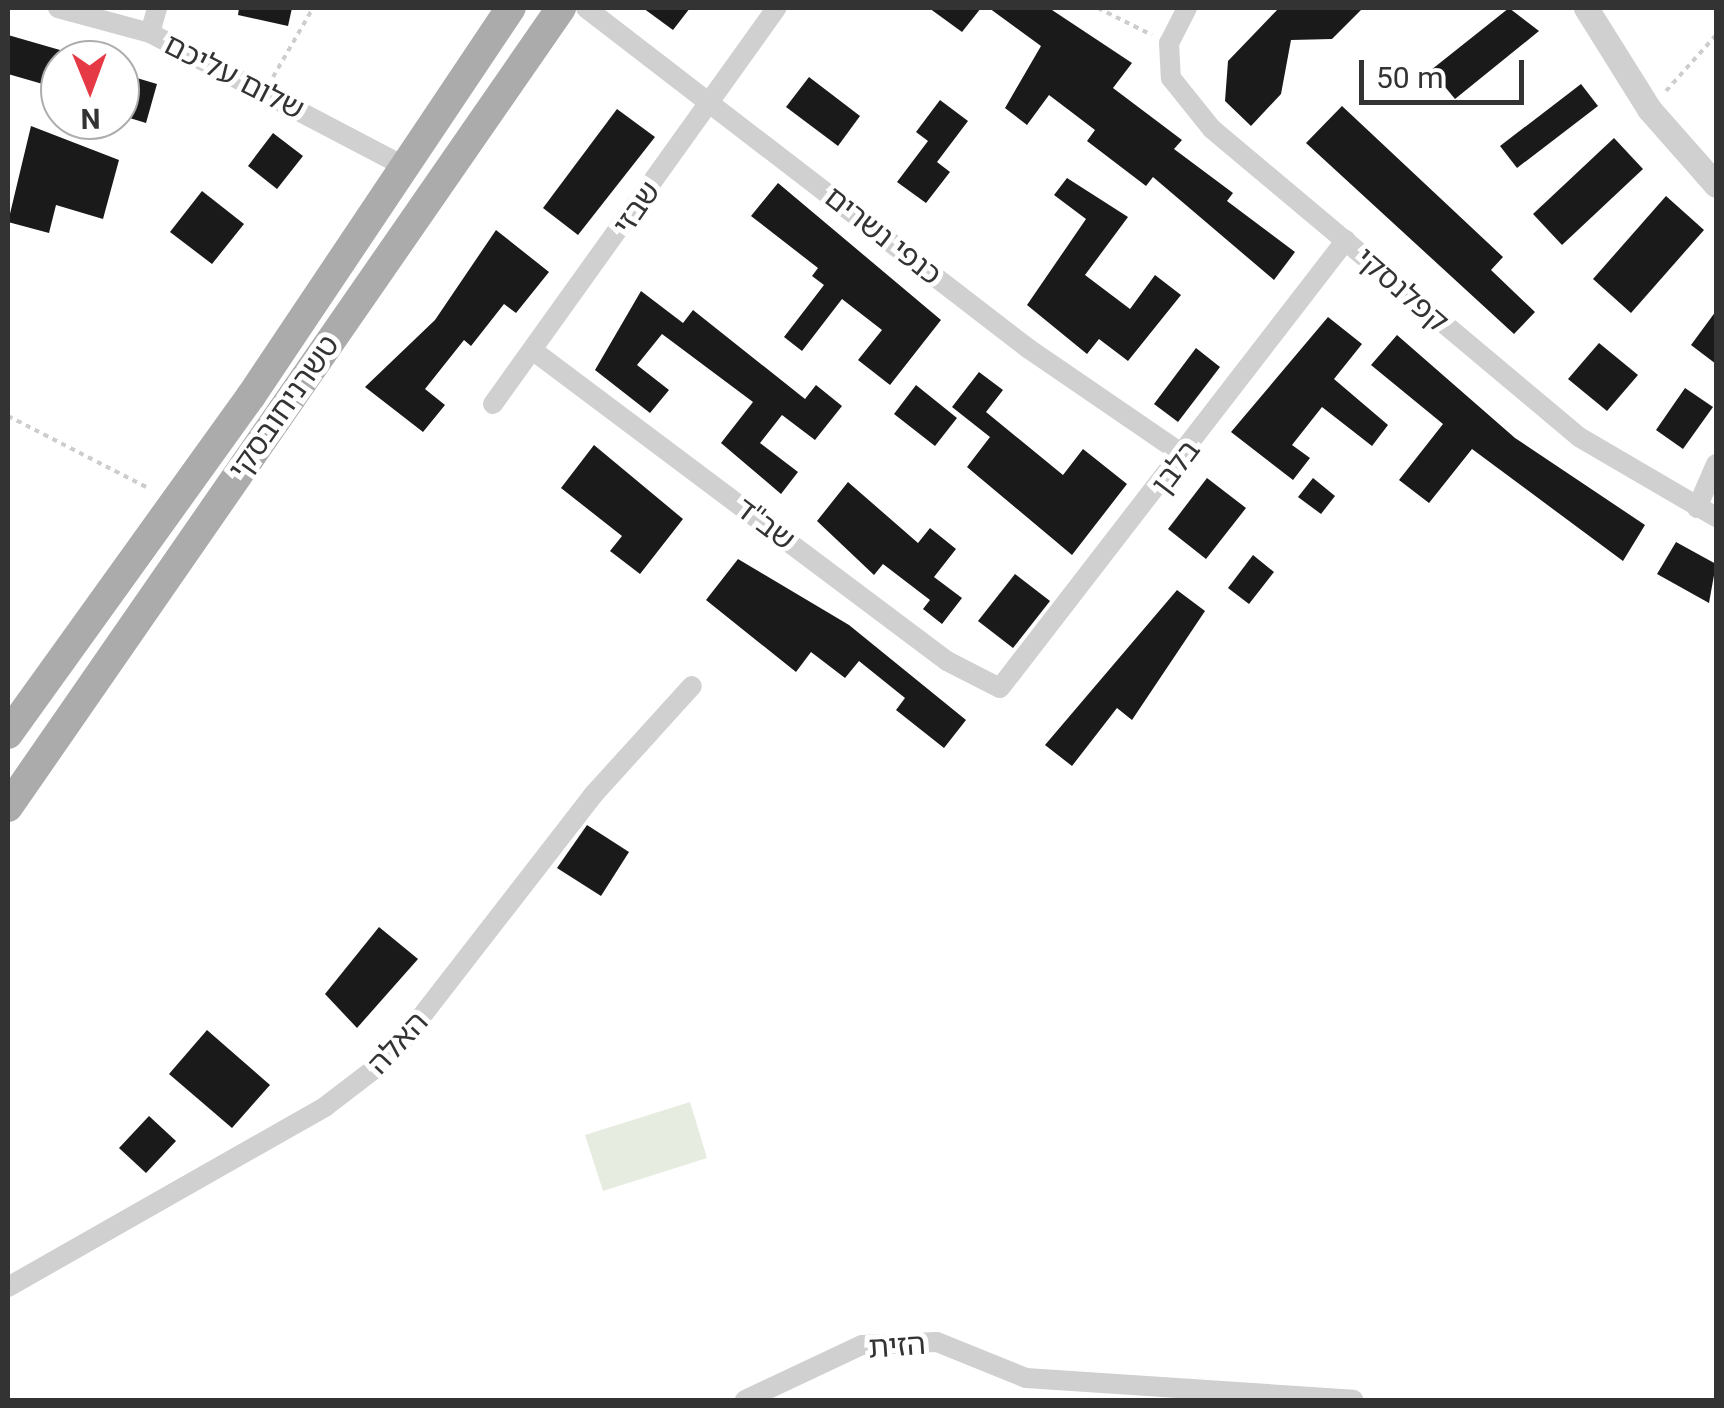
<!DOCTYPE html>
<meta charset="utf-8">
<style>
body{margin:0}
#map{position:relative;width:1724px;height:1408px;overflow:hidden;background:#fff;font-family:Roboto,"Noto Sans Hebrew",sans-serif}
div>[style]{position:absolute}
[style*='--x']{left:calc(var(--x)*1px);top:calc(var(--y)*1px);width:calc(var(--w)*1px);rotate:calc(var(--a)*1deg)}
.green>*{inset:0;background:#e6ecdf}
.building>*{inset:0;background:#1a1a1a}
.path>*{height:4px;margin-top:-2px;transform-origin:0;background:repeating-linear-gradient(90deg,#cdcdcd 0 5px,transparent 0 10px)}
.minor>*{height:20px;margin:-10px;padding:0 10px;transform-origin:10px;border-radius:10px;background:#d0d0d0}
.tertiary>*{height:25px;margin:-12.5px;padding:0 12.5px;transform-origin:12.5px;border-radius:12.5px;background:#d0d0d0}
.primary>*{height:30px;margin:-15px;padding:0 15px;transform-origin:15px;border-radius:15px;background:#ababab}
span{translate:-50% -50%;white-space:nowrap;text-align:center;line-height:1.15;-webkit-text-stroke:10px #fff;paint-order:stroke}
.street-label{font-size:30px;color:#333}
.frame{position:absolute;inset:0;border:10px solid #333;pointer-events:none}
.north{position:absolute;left:40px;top:40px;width:100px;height:100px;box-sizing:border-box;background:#fff;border:2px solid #adadad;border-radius:50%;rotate:179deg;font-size:28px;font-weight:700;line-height:40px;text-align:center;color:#333}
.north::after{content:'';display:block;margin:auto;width:35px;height:45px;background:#e63946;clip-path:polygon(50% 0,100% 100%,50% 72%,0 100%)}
.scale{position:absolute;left:1359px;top:60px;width:165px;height:45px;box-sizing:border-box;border:5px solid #333;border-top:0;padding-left:12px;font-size:30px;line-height:35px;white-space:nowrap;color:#333;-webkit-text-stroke:8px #fff;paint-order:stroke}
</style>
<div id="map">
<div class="green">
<div style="clip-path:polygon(690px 1102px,707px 1158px,603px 1191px,585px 1135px)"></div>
</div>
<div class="building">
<div style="clip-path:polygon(239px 8px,292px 8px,288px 26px,238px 15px)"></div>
<div style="clip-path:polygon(643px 8px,690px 8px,673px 30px)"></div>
<div style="clip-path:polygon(929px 8px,981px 8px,962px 32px)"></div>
<div style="clip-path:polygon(989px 8px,1049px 8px,1132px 63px,1113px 88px,1182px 140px,1174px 149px,1233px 193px,1227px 201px,1295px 252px,1274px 280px,1153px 177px,1146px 186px,1087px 141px,1095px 130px,1049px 95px,1027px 125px,1005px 108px,1041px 46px)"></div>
<div style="clip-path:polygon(1279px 8px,1363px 8px,1332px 39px,1291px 40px,1281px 94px,1251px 126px,1225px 101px,1228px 61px)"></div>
<div style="clip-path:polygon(1509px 8px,1539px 31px,1455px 99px,1431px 70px)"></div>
<div style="clip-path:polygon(8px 35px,60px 50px,60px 89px,8px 74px)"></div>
<div style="clip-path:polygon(120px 73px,157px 84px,146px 123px,120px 115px)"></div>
<div style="clip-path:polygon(809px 77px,860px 116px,838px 146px,786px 107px)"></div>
<div style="clip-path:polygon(1581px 84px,1598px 106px,1517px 168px,1500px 146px)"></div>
<div style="clip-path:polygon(940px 100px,968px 121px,937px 162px,950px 172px,926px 203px,897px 182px,928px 141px,916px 132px)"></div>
<div style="clip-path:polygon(1342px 106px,1503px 257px,1491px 270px,1535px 312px,1514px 334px,1306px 143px)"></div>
<div style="clip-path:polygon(617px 109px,655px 137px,578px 235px,543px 208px)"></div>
<div style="clip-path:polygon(31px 126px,119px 160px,103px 219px,56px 205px,49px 233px,8px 222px)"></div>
<div style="clip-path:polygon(273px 133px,303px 156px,277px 189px,248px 166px)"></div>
<div style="clip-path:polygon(1614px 138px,1643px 169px,1562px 245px,1533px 214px)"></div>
<div style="clip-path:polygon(1067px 178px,1128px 217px,1085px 275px,1130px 309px,1155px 275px,1181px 295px,1128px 361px,1099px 339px,1087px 354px,1027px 305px,1086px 219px,1054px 195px)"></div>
<div style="clip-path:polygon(778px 183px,941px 320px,890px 385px,858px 360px,882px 330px,842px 299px,802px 351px,784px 337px,824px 285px,812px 276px,818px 268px,751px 216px)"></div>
<div style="clip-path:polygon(202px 191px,244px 224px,212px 264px,170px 232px)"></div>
<div style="clip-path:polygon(1666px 196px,1704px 230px,1631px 313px,1593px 279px)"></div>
<div style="clip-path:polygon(496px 230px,549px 272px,516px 313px,504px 304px,471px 346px,464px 340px,425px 389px,445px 405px,423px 432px,365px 387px,435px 320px)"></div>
<div style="clip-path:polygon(641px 291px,683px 323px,693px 310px,805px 399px,816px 385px,842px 406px,815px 440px,782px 415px,760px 443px,798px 472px,781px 494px,721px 443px,753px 402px,662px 334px,637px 365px,669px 390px,650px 413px,595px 370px)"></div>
<div style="clip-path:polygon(1716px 311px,1716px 364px,1691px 345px)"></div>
<div style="clip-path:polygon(1328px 317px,1362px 344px,1334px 379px,1388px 425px,1372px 446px,1322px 407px,1292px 445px,1310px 458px,1293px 480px,1231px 432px)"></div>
<div style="clip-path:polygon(1397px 335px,1515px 438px,1645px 525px,1623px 561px,1472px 449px,1429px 503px,1399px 480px,1443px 424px,1371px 365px)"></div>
<div style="clip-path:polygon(1599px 343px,1638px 375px,1607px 411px,1568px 379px)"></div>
<div style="clip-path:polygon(1196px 348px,1220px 367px,1178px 422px,1154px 404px)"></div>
<div style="clip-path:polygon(979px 372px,1003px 390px,986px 412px,1063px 475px,1083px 449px,1127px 484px,1072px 555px,967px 467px,990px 437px,952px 407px)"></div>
<div style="clip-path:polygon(916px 385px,957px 418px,935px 446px,894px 414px)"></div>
<div style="clip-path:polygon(1685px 388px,1713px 407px,1683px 449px,1656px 430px)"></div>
<div style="clip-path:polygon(594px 445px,683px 519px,640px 574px,610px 551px,622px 536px,561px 488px)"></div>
<div style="clip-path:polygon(1207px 478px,1246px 508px,1206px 559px,1168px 529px)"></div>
<div style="clip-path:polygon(1313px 478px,1335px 496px,1321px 514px,1298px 497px)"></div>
<div style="clip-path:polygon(848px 482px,918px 543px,930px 528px,956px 549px,934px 577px,962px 598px,942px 624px,923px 609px,930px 600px,883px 564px,874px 575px,817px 521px)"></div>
<div style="clip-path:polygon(1676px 542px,1716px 564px,1709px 603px,1657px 574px)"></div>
<div style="clip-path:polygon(1253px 555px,1274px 572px,1249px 604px,1228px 588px)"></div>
<div style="clip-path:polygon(738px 559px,849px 625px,966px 720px,944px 748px,896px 710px,905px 698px,859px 661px,845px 678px,811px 652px,796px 672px,706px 600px)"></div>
<div style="clip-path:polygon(1015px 574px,1050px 601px,1013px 648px,978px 621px)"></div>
<div style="clip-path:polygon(1177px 590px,1205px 611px,1132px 720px,1117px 708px,1072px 766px,1045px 745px)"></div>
<div style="clip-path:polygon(587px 825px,629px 852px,601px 896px,557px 868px)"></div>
<div style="clip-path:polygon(379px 927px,418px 959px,357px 1028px,325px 994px)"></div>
<div style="clip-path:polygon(207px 1030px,270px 1085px,232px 1128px,169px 1074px)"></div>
<div style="clip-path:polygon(149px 1116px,176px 1141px,146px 1173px,119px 1148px)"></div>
</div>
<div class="path">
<div style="--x:1098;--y:8;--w:60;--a:26.6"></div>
<div style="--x:273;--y:77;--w:80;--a:-59.9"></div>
<div style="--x:1666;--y:91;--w:75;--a:-48.2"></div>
<div style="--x:8;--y:416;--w:160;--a:27.2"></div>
</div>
<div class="minor">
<div style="--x:58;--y:8;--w:95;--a:15.2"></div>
<div style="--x:150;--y:33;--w:286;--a:27.7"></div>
<div style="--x:586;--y:8;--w:559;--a:37.59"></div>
<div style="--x:1029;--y:349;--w:189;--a:34.4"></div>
<div style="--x:1187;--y:8;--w:39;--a:117"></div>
<div style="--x:1169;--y:43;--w:35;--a:87"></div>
<div style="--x:1171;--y:78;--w:65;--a:51.2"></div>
<div style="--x:1212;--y:129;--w:479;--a:40"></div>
<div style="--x:1579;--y:437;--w:159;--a:30.3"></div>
<div style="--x:150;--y:33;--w:26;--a:-74"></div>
<div style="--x:535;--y:352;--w:515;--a:36.87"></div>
<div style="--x:947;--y:661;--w:59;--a:27"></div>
<div style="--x:1000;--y:688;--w:566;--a:-52.32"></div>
<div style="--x:493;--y:404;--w:487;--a:-54.4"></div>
<div style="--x:1697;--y:508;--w:48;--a:-66.6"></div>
<div style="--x:8;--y:1287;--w:366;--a:-29.6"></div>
<div style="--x:326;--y:1106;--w:81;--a:-37.4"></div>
<div style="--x:390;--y:1057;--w:331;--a:-52.2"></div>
<div style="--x:593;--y:795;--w:147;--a:-47.8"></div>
<div style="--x:745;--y:1400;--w:129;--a:-25.2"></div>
<div style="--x:862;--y:1345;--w:75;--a:-2.3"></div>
<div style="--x:937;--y:1342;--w:96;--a:22"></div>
<div style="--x:1026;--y:1378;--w:328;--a:3.8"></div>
</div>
<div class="tertiary">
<div style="--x:1586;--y:8;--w:119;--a:58"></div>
<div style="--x:1649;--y:109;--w:101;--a:48.6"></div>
</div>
<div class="primary">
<div style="--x:8;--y:734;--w:416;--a:-54.3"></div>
<div style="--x:251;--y:396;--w:467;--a:-56.2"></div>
<div style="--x:8;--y:807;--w:972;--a:-55.31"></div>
</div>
<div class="street-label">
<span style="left:234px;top:77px;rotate:27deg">שלום עליכם</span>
<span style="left:637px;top:208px;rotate:-55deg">שבזי</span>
<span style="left:883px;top:236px;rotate:38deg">כנפי נשרים</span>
<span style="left:1402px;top:290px;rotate:41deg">קפלנסקי</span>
<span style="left:284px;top:407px;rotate:-55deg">טשרניחובסקי</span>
<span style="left:1176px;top:467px;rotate:-53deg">בלבן</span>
<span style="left:765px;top:524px;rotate:37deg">שב''ד</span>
<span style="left:398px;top:1043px;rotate:-47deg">האלה</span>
<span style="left:897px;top:1346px;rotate:-4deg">הזית</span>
</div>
<div class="frame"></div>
<div class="north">N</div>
<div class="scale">50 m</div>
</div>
